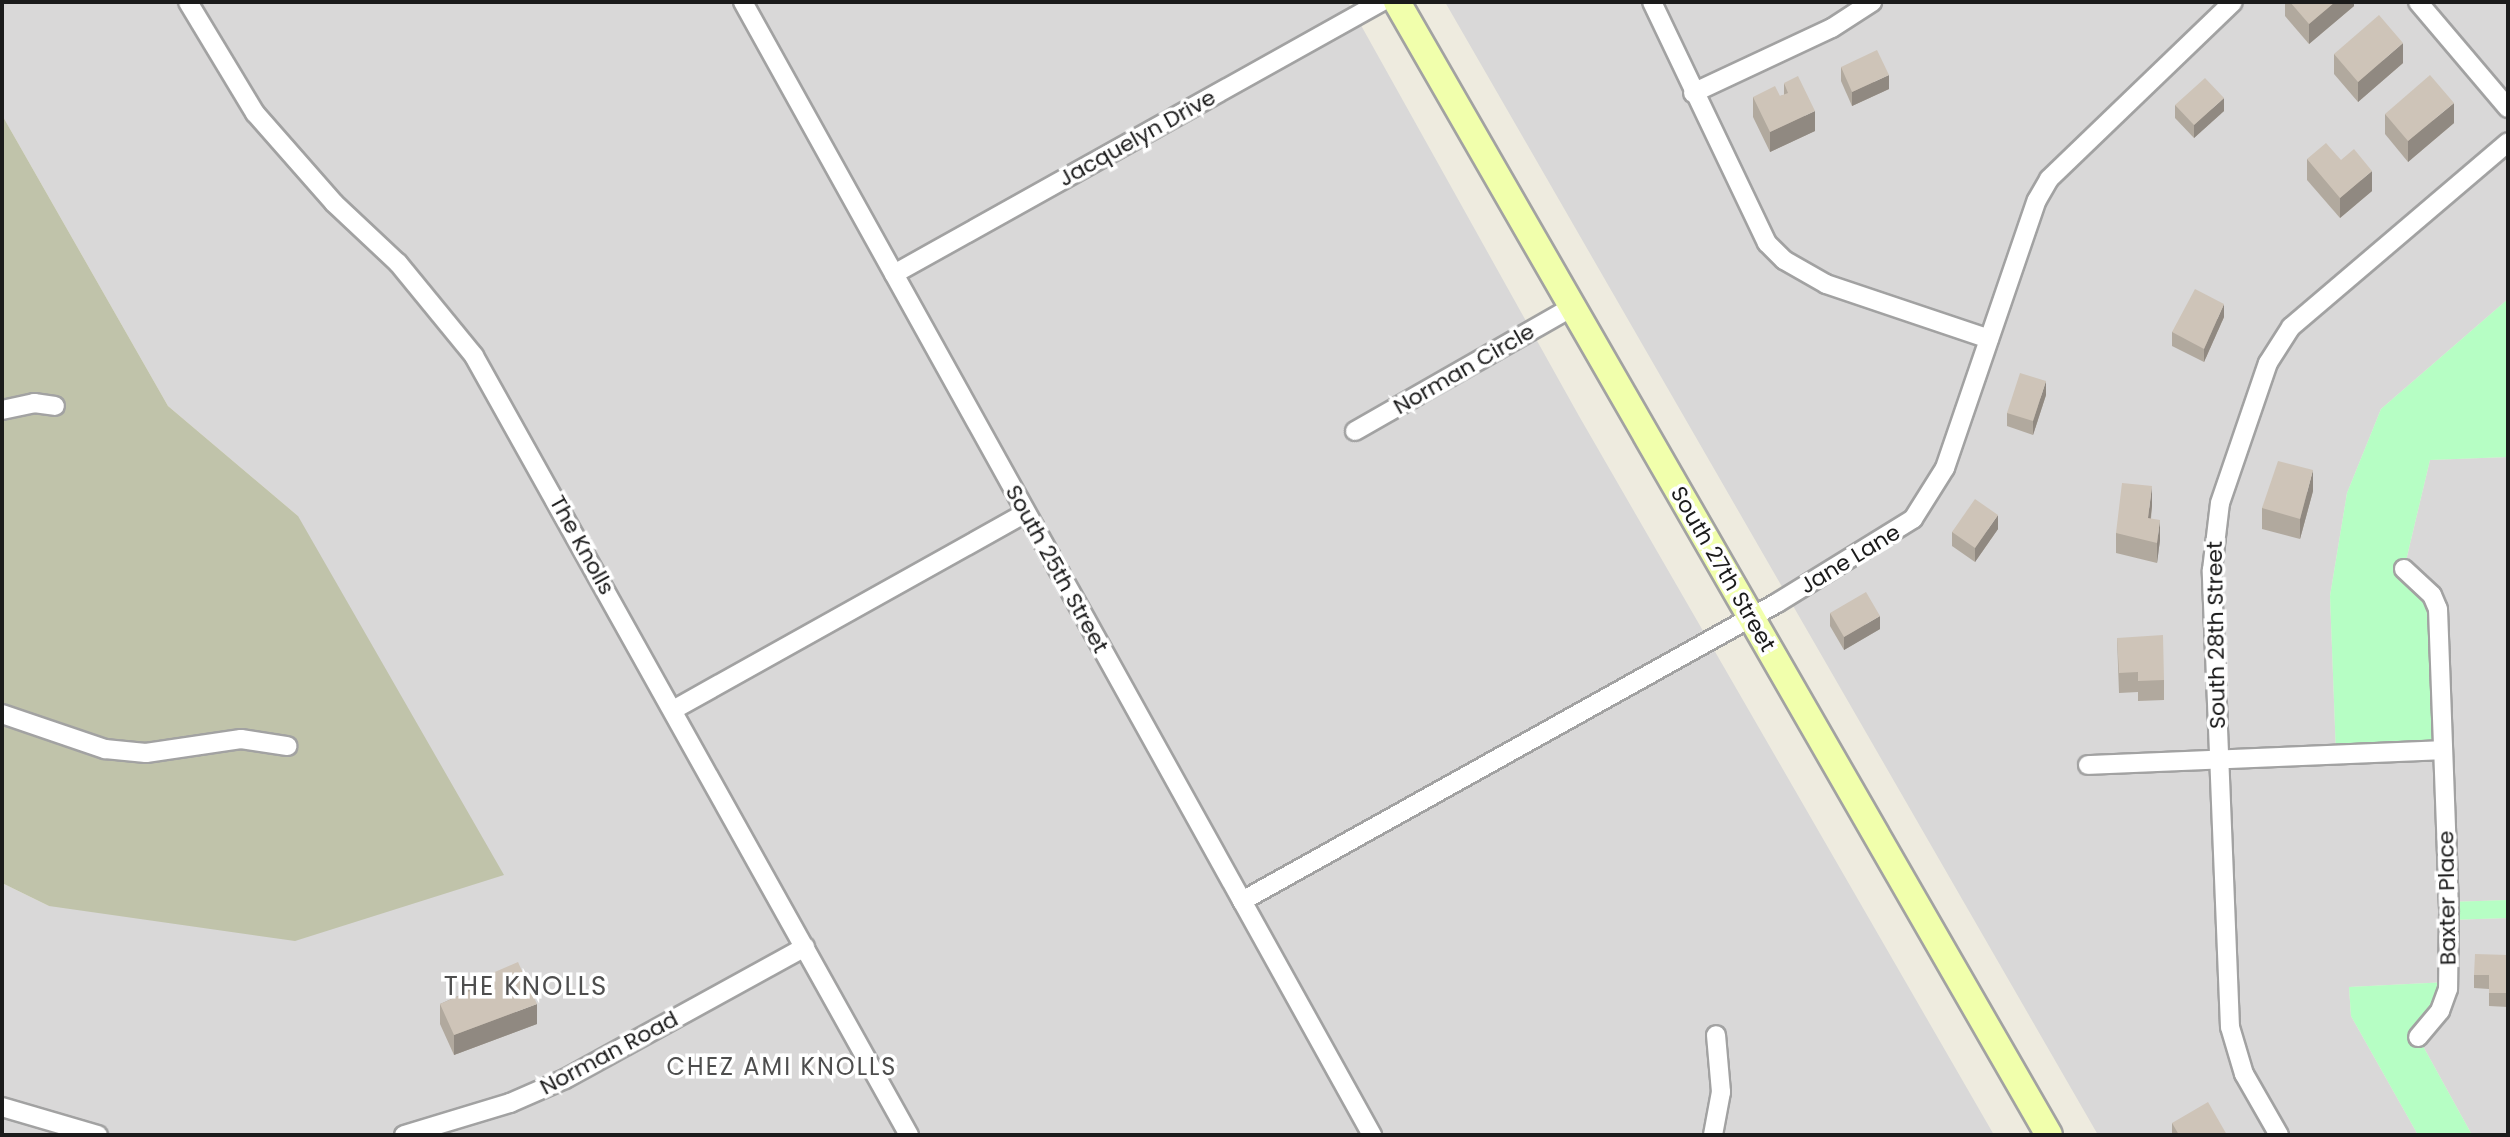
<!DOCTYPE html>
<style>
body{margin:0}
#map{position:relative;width:2510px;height:1137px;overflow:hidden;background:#eeebdf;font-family:Poppins,sans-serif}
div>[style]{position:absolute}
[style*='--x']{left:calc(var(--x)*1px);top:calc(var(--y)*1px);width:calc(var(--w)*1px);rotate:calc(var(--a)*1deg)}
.residential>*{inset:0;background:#d9d8d8}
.construction>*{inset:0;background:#c0c3aa}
.park>*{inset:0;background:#b6fec4}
.roads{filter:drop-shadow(2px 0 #a2a2a2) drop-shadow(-2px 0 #a2a2a2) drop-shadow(0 2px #a2a2a2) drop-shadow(0 -2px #a2a2a2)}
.street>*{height:18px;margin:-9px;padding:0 9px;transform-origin:9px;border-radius:9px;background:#fff}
.secondary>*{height:26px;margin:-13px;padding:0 13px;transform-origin:13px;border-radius:13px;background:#f1ffac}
.wall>*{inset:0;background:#b1a99e}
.shaded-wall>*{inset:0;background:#908981}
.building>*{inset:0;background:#cec4b8}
span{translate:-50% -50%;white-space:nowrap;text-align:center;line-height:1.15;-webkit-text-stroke:7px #fff;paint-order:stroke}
.street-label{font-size:22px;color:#1b1b1b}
.neighbourhood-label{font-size:24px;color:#4e4e4e;letter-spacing:2px}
.quarter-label{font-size:26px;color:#4e4e4e;letter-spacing:2px}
.frame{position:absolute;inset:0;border:4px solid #1b1b1b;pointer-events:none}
</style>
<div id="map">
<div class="residential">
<div style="clip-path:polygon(2px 2px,1348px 2px,1579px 416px,1994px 1135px,2px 1135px,2px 883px,49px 906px,298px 516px,168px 406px,2px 115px)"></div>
<div style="clip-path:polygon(1445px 2px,2508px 2px,2508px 299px,2381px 409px,2347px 493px,2330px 596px,2336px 754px,2404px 569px,2430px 460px,2508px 457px,2508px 900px,2449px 902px,2449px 920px,2508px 918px,2508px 1135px,2472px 1135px,2418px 1037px,2448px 982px,2349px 987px,2351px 1016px,2418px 1135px,2098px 1135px)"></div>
</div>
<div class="construction">
<div style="clip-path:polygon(2px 115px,168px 406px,298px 516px,504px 875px,295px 941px,49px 906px,2px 883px)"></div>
</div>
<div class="park">
<div style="clip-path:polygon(2508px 299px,2508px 457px,2430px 460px,2404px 569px,2432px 595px,2443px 750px,2336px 754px,2330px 596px,2347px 493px,2381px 409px)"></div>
<div style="clip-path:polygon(2508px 900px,2508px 918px,2449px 920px,2449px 902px)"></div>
<div style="clip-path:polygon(2448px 982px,2418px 1037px,2472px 1135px,2418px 1135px,2351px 1016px,2349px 987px)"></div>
</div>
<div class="roads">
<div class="street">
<div style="--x:188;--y:2;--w:130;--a:58.9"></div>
<div style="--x:255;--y:113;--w:120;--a:48.7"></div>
<div style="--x:334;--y:203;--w:88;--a:43.2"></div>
<div style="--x:398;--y:263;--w:120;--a:50.7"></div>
<div style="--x:474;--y:356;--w:892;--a:60.82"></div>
<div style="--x:743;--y:2;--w:1296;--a:60.96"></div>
<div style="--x:1652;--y:2;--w:267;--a:64.5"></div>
<div style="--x:1767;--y:243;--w:24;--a:45"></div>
<div style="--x:1784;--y:260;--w:48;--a:29.7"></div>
<div style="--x:1826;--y:284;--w:172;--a:18.6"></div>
<div style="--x:2418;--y:2;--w:139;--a:49.7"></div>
<div style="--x:1693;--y:93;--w:153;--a:-25.1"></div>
<div style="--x:1832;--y:28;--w:48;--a:-33"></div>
<div style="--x:894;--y:274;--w:558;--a:-29.18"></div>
<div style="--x:2;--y:410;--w:33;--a:-12"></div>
<div style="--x:34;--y:403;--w:21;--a:8"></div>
<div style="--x:1355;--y:431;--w:250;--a:-29.7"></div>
<div style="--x:2404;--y:569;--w:38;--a:43"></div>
<div style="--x:2432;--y:595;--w:15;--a:67"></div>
<div style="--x:2438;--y:609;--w:303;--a:87.9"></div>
<div style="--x:2449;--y:912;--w:77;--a:90.7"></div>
<div style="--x:2448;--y:989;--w:23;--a:110"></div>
<div style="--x:2440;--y:1011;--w:34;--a:130"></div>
<div style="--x:673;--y:710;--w:404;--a:-29.2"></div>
<div style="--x:2;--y:714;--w:109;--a:18.8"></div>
<div style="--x:105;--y:749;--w:41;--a:5.6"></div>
<div style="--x:146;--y:753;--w:96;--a:-8.4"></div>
<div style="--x:241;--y:739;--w:47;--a:8.7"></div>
<div style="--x:2088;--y:765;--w:355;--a:-2.4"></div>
<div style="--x:1242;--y:901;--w:612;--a:-29.12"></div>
<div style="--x:1777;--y:603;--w:160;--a:-31.7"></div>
<div style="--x:1913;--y:519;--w:60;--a:-57.9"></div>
<div style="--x:1945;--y:468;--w:283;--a:-71.1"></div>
<div style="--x:2037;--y:200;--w:24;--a:-60"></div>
<div style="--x:2049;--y:179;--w:255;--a:-43.9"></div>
<div style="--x:2;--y:1107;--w:100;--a:16.3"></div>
<div style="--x:404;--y:1135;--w:111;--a:-16.8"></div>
<div style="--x:510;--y:1103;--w:60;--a:-23.6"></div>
<div style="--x:565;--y:1079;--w:274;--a:-28.8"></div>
<div style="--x:1713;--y:1135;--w:44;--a:-79.5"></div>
<div style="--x:1721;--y:1092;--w:57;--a:-95"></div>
<div style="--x:2279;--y:1135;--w:70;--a:-119.8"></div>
<div style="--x:2244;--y:1074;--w:49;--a:-106.6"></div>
<div style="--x:2230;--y:1027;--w:457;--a:-92.3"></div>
<div style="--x:2212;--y:570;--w:67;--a:-83.2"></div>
<div style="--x:2220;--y:503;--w:148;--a:-71.1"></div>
<div style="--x:2268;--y:363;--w:43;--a:-57.4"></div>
<div style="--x:2291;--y:327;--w:285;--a:-40.4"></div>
</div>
<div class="secondary">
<div style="--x:1397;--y:2;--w:1307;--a:60.08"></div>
</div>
</div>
<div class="wall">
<div style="clip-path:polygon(2285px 2px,2354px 2px,2354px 6px,2309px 44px,2285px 16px)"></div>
<div style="clip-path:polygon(2334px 54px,2403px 63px,2358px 102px,2334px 74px)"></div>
<div style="clip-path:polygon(1841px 67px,1889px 89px,1852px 106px,1841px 81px)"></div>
<div style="clip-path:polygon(1784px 83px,1815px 131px,1770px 152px,1753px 117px,1753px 97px,1780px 96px,1784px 95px)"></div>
<div style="clip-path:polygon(2175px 105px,2224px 111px,2194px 138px,2175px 118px)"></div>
<div style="clip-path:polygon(2385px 114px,2454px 123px,2408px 162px,2385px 134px)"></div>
<div style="clip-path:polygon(2307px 159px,2341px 160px,2372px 191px,2340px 218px,2307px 180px)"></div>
<div style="clip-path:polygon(2224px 317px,2204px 362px,2172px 346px,2172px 332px)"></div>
<div style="clip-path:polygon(2046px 395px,2033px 435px,2007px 426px,2007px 413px)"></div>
<div style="clip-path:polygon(2313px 491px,2300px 539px,2262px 529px,2262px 508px)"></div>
<div style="clip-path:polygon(2152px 506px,2151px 519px,2160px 540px,2157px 563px,2116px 553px,2116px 533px)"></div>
<div style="clip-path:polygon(1998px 529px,1975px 562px,1952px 546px,1952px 532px)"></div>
<div style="clip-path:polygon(1830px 613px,1880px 629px,1844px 650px,1830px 626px)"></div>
<div style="clip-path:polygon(2117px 638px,2164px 680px,2164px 700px,2138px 701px,2138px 692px,2119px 693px)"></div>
<div style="clip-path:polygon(2508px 955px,2508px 1007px,2489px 1006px,2489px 989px,2474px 988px,2474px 975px)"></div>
<div style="clip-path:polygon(467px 984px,537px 1024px,454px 1055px,440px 1024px,440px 1004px,467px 992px)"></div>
<div style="clip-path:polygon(2172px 1123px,2227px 1135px,2172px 1135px)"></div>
</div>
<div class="shaded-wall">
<div style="clip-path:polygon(2335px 2px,2354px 2px,2354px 6px,2309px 44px,2309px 24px)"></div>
<div style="clip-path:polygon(2403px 43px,2403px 63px,2358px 102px,2358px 82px)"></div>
<div style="clip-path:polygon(1889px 75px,1889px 89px,1852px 106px,1852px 92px)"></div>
<div style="clip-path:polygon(2224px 98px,2224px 111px,2194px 138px,2194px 125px)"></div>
<div style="clip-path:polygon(2454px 103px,2454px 123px,2408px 162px,2408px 141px)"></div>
<div style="clip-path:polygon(1815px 111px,1815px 131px,1770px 152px,1770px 132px)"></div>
<div style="clip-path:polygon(2372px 171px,2372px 191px,2340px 218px,2340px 198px)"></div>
<div style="clip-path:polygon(2224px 304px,2224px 317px,2204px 362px,2204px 349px)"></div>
<div style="clip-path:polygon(2046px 381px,2046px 395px,2033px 435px,2033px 421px)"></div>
<div style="clip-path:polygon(2313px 470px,2313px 491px,2300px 539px,2300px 519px)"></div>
<div style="clip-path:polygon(2152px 486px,2152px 506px,2148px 539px,2148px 518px)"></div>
<div style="clip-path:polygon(1998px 515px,1998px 529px,1975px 562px,1975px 548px)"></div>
<div style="clip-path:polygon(2160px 520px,2160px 540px,2157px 563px,2157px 543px)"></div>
<div style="clip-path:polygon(1880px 616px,1880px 629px,1844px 650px,1844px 637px)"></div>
<div style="clip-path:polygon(537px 1004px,537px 1024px,454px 1055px,454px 1035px)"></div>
</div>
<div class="building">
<div style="clip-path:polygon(2290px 2px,2335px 2px,2309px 24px)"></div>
<div style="clip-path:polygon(2379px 15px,2403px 43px,2358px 82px,2334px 54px)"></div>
<div style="clip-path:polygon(1877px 50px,1889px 75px,1852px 92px,1841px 67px)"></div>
<div style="clip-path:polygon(2430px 75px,2454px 103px,2408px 141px,2385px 114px)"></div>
<div style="clip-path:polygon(1798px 76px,1815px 111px,1770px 132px,1753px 97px,1775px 86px,1780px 96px,1788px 93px,1784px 83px)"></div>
<div style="clip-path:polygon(2205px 78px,2224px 98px,2194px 125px,2175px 105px)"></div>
<div style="clip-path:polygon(2326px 143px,2341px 160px,2354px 149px,2372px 171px,2340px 198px,2307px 159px)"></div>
<div style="clip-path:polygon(2195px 289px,2224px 304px,2204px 349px,2172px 332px)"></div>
<div style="clip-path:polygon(2020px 373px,2046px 381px,2033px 421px,2007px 413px)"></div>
<div style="clip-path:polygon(2278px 461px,2313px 470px,2300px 519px,2262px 508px)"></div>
<div style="clip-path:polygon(2122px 483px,2152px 486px,2148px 518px,2160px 520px,2157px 543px,2116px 533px)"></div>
<div style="clip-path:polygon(1975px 499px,1998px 515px,1975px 548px,1952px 532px)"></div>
<div style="clip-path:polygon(1866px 592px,1880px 616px,1844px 637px,1830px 613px)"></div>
<div style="clip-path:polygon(2163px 635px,2164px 680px,2138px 681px,2138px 672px,2119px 673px,2117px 638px)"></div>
<div style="clip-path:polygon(2475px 954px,2508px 955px,2508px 993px,2489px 993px,2489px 975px,2474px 975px)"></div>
<div style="clip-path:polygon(518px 962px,537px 1004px,454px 1035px,440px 1004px,470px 991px,467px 984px)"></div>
<div style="clip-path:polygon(2208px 1102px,2227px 1135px,2179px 1135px,2172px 1123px)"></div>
</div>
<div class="street-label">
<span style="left:1137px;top:138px;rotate:-29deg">Jacquelyn Drive</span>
<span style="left:1464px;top:369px;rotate:-30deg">Norman Circle</span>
<span style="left:582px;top:545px;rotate:61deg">The Knolls</span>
<span style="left:1850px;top:559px;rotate:-31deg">Jane Lane</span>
<span style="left:1057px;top:569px;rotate:61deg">South 25th Street</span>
<span style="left:1723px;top:569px;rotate:60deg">South 27th Street</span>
<span style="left:2216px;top:635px;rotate:-91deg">South 28th Street</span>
<span style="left:2447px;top:898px;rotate:-91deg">Baxter Place</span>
<span style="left:609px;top:1053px;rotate:-28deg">Norman Road</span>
</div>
<div class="neighbourhood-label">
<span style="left:782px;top:1067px">CHEZ AMI KNOLLS</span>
</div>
<div class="quarter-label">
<span style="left:526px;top:987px">THE KNOLLS</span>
</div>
<div class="frame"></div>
</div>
